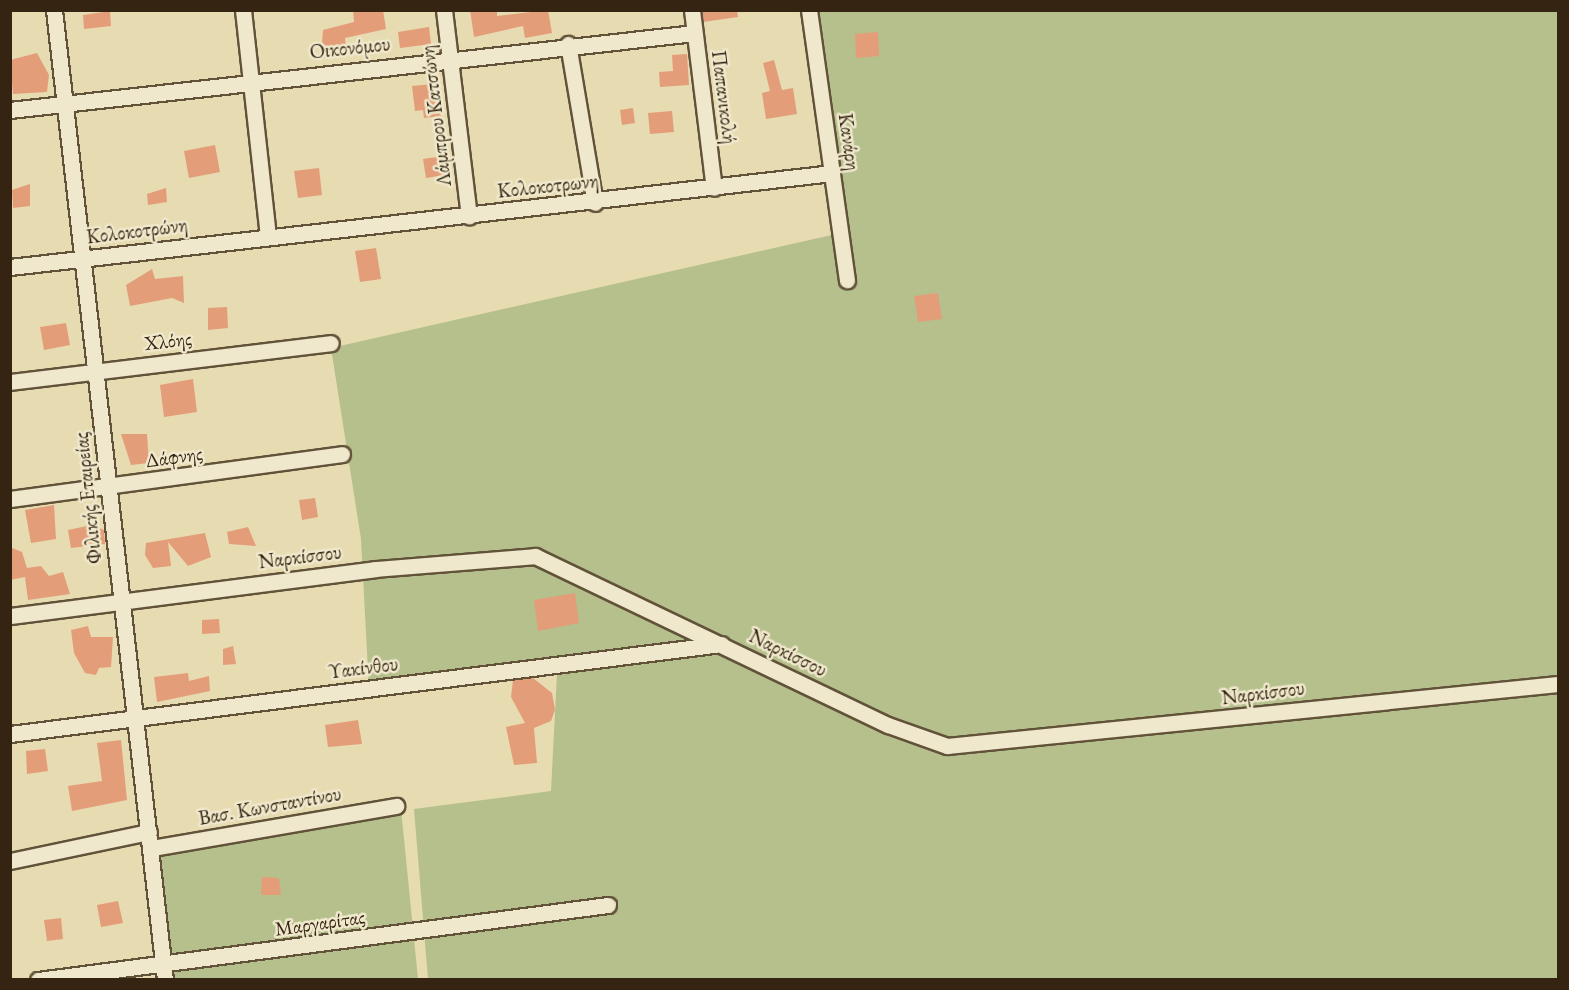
<!DOCTYPE html>
<meta charset="utf-8">
<style>
body{margin:0}
#map{position:relative;width:1569px;height:990px;overflow:hidden;background:#e7dbb1;font-family:"EB Garamond",serif}
div>[style]{position:absolute}
[style*='--x']{left:calc(var(--x)*1px);top:calc(var(--y)*1px);width:calc(var(--w)*1px);rotate:calc(var(--a)*1deg)}
.green>*{inset:0;background:#b5c08c}
.building>*{inset:0;background:#e49d79}
.roads{filter:drop-shadow(2px 0 #615239) drop-shadow(-2px 0 #615239) drop-shadow(0 2px #615239) drop-shadow(0 -2px #615239)}
.minor>*{height:15px;margin:-7.5px;padding:0 7.5px;transform-origin:7.5px;border-radius:7.5px;background:#efe8cc}
span{translate:-50% -50%;white-space:nowrap;text-align:center;line-height:1.15;-webkit-text-stroke:5px #efe8cc;paint-order:stroke}
.street-label{font-size:20px;color:#342411}
.frame{position:absolute;inset:0;border:12px solid #342411;pointer-events:none}
</style>
<div id="map">
<div class="green">
<div style="clip-path:polygon(818px 11px,1558px 11px,1558px 979px,428px 979px,414px 809px,551px 791px,557px 674px,369px 689px,361px 539px,331px 348px,836px 234px)"></div>
<div style="clip-path:polygon(401px 809px,418px 979px,169px 979px,158px 851px)"></div>
</div>
<div class="building">
<div style="clip-path:polygon(353px 10px,383px 10px,386px 29px,345px 38px,346px 54px,321px 58px,323px 30px,354px 22px)"></div>
<div style="clip-path:polygon(470px 10px,497px 10px,497px 16px,548px 10px,552px 33px,525px 38px,523px 26px,474px 37px)"></div>
<div style="clip-path:polygon(702px 10px,737px 10px,738px 17px,703px 22px)"></div>
<div style="clip-path:polygon(110px 11px,111px 26px,84px 29px,83px 15px)"></div>
<div style="clip-path:polygon(429px 27px,431px 44px,400px 48px,398px 32px)"></div>
<div style="clip-path:polygon(878px 32px,879px 56px,856px 58px,855px 34px)"></div>
<div style="clip-path:polygon(37px 53px,49px 75px,47px 92px,13px 94px,10px 60px)"></div>
<div style="clip-path:polygon(687px 54px,689px 85px,660px 87px,659px 72px,673px 71px,672px 55px)"></div>
<div style="clip-path:polygon(774px 60px,782px 90px,793px 88px,797px 114px,766px 119px,762px 93px,770px 91px,763px 63px)"></div>
<div style="clip-path:polygon(433px 84px,441px 116px,424px 118px,423px 110px,415px 111px,412px 86px)"></div>
<div style="clip-path:polygon(633px 108px,635px 123px,622px 125px,620px 110px)"></div>
<div style="clip-path:polygon(672px 111px,674px 132px,650px 134px,648px 113px)"></div>
<div style="clip-path:polygon(215px 145px,220px 172px,189px 178px,184px 151px)"></div>
<div style="clip-path:polygon(443px 156px,445px 175px,426px 178px,423px 159px)"></div>
<div style="clip-path:polygon(319px 168px,322px 195px,298px 198px,294px 171px)"></div>
<div style="clip-path:polygon(30px 184px,30px 206px,13px 208px,12px 190px)"></div>
<div style="clip-path:polygon(166px 188px,167px 202px,148px 205px,147px 194px)"></div>
<div style="clip-path:polygon(376px 248px,381px 279px,360px 282px,355px 251px)"></div>
<div style="clip-path:polygon(152px 269px,155px 279px,183px 276px,184px 303px,172px 298px,130px 306px,126px 285px)"></div>
<div style="clip-path:polygon(938px 293px,942px 319px,918px 322px,914px 296px)"></div>
<div style="clip-path:polygon(227px 307px,228px 328px,208px 330px,208px 308px)"></div>
<div style="clip-path:polygon(66px 323px,70px 345px,44px 350px,40px 327px)"></div>
<div style="clip-path:polygon(193px 379px,197px 412px,164px 417px,160px 385px)"></div>
<div style="clip-path:polygon(121px 434px,147px 434px,149px 463px,131px 465px)"></div>
<div style="clip-path:polygon(315px 498px,318px 517px,302px 520px,299px 500px)"></div>
<div style="clip-path:polygon(54px 505px,56px 539px,31px 543px,25px 510px)"></div>
<div style="clip-path:polygon(92px 525px,104px 530px,105px 544px,71px 548px,68px 530px)"></div>
<div style="clip-path:polygon(248px 527px,256px 546px,229px 544px,227px 532px)"></div>
<div style="clip-path:polygon(205px 533px,211px 557px,188px 566px,168px 542px,171px 566px,153px 568px,145px 555px,146px 543px)"></div>
<div style="clip-path:polygon(10px 547px,22px 552px,27px 568px,41px 566px,49px 576px,63px 572px,70px 594px,28px 600px,25px 577px,10px 580px)"></div>
<div style="clip-path:polygon(575px 593px,579px 623px,538px 631px,534px 600px)"></div>
<div style="clip-path:polygon(219px 619px,220px 633px,202px 634px,202px 620px)"></div>
<div style="clip-path:polygon(88px 626px,91px 637px,113px 637px,111px 667px,99px 668px,96px 675px,85px 673px,74px 653px,71px 630px)"></div>
<div style="clip-path:polygon(233px 646px,236px 664px,223px 665px,223px 649px)"></div>
<div style="clip-path:polygon(188px 673px,189px 681px,209px 676px,210px 691px,157px 702px,154px 677px)"></div>
<div style="clip-path:polygon(533px 678px,552px 693px,555px 710px,551px 721px,534px 728px,537px 763px,514px 765px,506px 727px,525px 723px,511px 697px,513px 680px)"></div>
<div style="clip-path:polygon(358px 720px,362px 744px,328px 747px,325px 725px)"></div>
<div style="clip-path:polygon(121px 740px,127px 800px,72px 811px,68px 786px,102px 781px,97px 743px)"></div>
<div style="clip-path:polygon(45px 749px,48px 771px,27px 774px,26px 751px)"></div>
<div style="clip-path:polygon(262px 877px,279px 878px,281px 895px,261px 895px)"></div>
<div style="clip-path:polygon(118px 901px,123px 923px,101px 927px,97px 905px)"></div>
<div style="clip-path:polygon(61px 918px,63px 939px,47px 941px,44px 920px)"></div>
</div>
<div class="roads">
<div class="minor">
<div style="--x:54;--y:10;--w:976;--a:83.47"></div>
<div style="--x:243;--y:10;--w:227;--a:83.7"></div>
<div style="--x:444;--y:10;--w:208;--a:83.1"></div>
<div style="--x:692;--y:10;--w:179;--a:83"></div>
<div style="--x:809;--y:10;--w:273;--a:82"></div>
<div style="--x:568;--y:44;--w:161;--a:80.4"></div>
<div style="--x:10;--y:110;--w:688;--a:-6.42"></div>
<div style="--x:10;--y:267;--w:827;--a:-6.52"></div>
<div style="--x:10;--y:382;--w:323;--a:-6.9"></div>
<div style="--x:10;--y:499;--w:335;--a:-7.7"></div>
<div style="--x:10;--y:616;--w:368;--a:-7.3"></div>
<div style="--x:375;--y:569;--w:161;--a:-4.6"></div>
<div style="--x:535;--y:556;--w:391;--a:25.6"></div>
<div style="--x:888;--y:725;--w:63;--a:19.6"></div>
<div style="--x:947;--y:746;--w:614;--a:-5.79"></div>
<div style="--x:10;--y:734;--w:717;--a:-7.21"></div>
<div style="--x:152;--y:848;--w:248;--a:-9.8"></div>
<div style="--x:10;--y:861;--w:142;--a:-11.8"></div>
<div style="--x:38;--y:980;--w:575;--a:-7.5"></div>
</div>
</div>
<div class="street-label">
<span style="left:350px;top:48px;rotate:-6deg">Οικονόμου</span>
<span style="left:724px;top:97px;rotate:83deg">Παπανικολή</span>
<span style="left:436px;top:116px;rotate:-97deg">Λάμπρου Κατσώνη</span>
<span style="left:849px;top:142px;rotate:82deg">Κανάρη</span>
<span style="left:548px;top:186px;rotate:-6deg">Κολοκοτρωνη</span>
<span style="left:137px;top:231px;rotate:-7deg">Κολοκοτρώνη</span>
<span style="left:168px;top:341px;rotate:-7deg">Χλόης</span>
<span style="left:174px;top:457px;rotate:-8deg">Δάφνης</span>
<span style="left:88px;top:498px;rotate:-96deg">Φιλικής Εταιρείας</span>
<span style="left:300px;top:557px;rotate:-7deg">Ναρκίσσου</span>
<span style="left:788px;top:653px;rotate:26deg">Ναρκίσσου</span>
<span style="left:363px;top:668px;rotate:-7deg">Υακίνθου</span>
<span style="left:1263px;top:693px;rotate:-7deg">Ναρκίσσου</span>
<span style="left:270px;top:806px;rotate:-10deg">Βασ. Κωνσταντίνου</span>
<span style="left:320px;top:923px;rotate:-8deg">Μαργαρίτας</span>
</div>
<div class="frame"></div>
</div>
